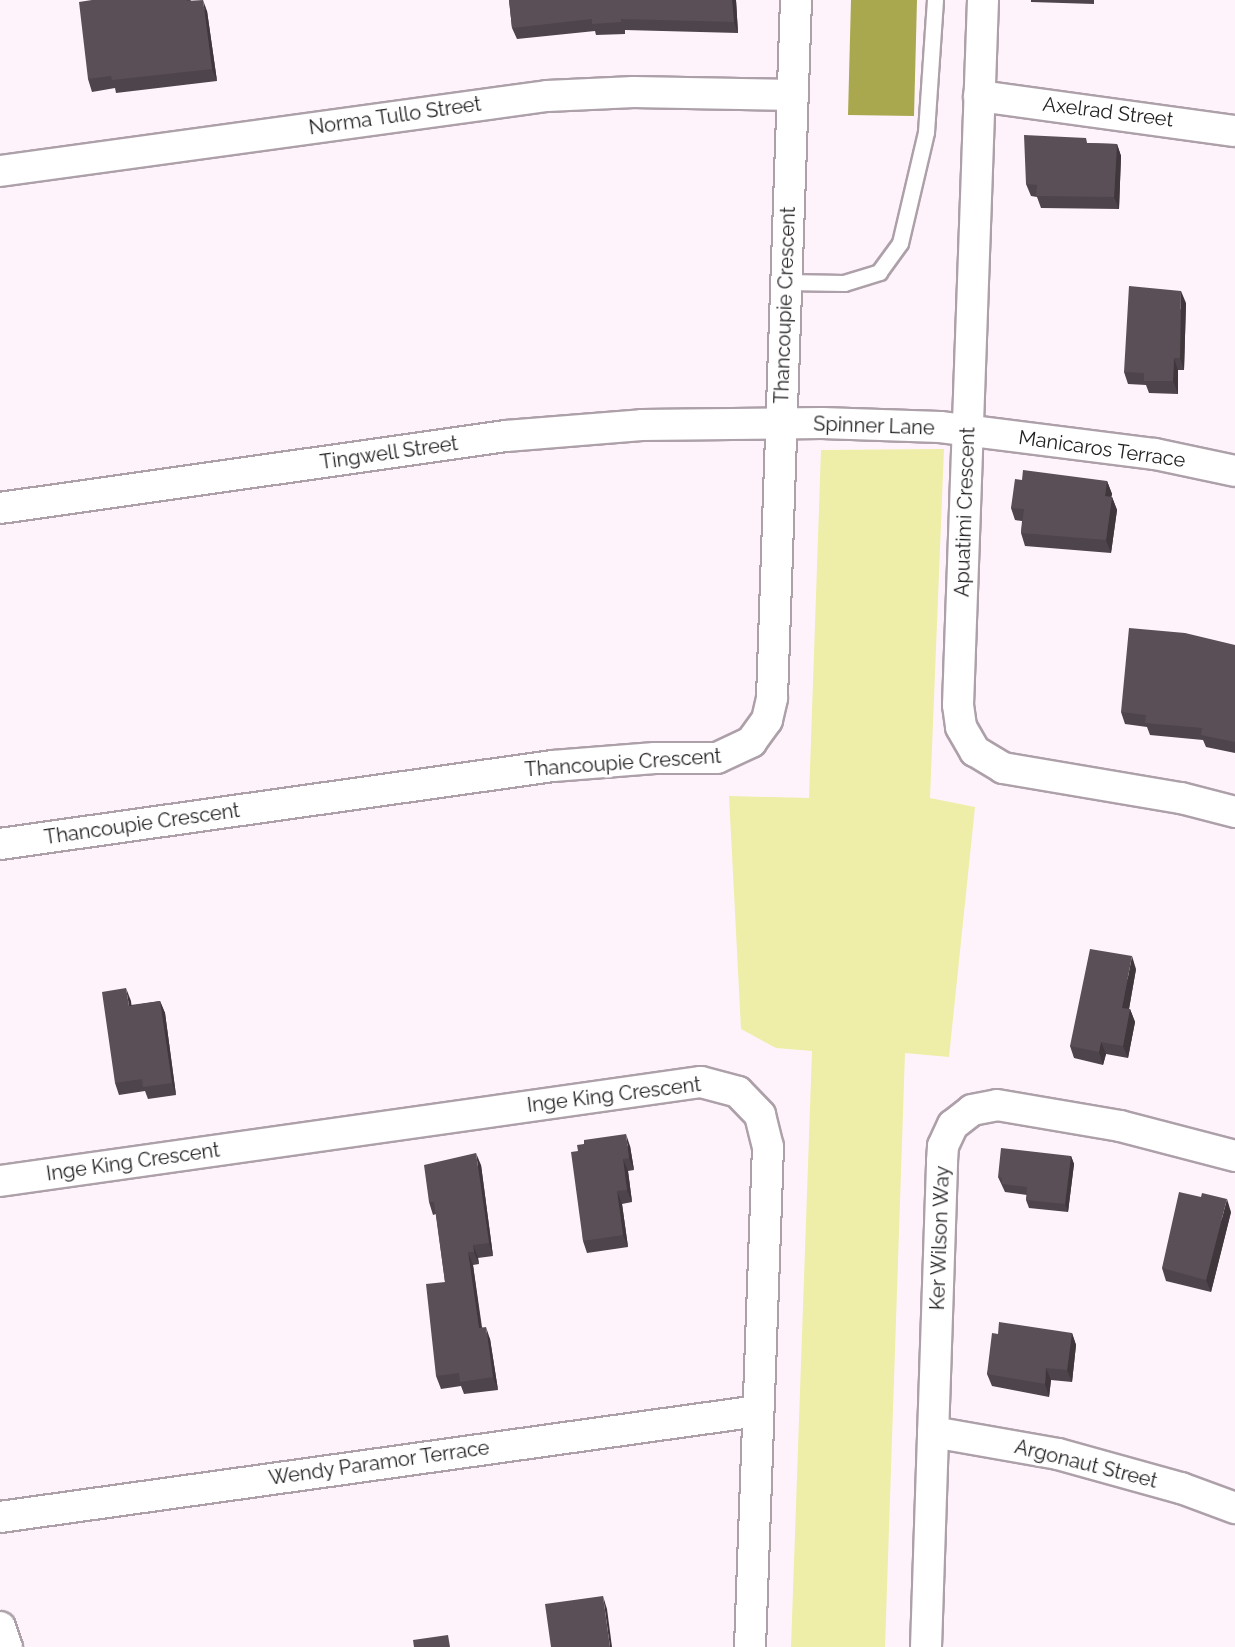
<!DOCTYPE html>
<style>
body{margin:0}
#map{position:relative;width:1235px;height:1647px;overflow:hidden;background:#fef3fb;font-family:Raleway,sans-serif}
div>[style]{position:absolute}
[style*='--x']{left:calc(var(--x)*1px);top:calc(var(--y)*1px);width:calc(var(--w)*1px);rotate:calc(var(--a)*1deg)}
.green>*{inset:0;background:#eeeea8}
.water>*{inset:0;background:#a9a84f}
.roads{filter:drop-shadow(2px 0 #ada0a9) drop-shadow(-2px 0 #ada0a9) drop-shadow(0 2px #ada0a9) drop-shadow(0 -2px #ada0a9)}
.service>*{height:15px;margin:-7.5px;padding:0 7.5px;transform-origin:7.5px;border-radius:7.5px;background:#fff}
.minor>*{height:30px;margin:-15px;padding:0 15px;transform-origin:15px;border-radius:15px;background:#fff}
.wall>*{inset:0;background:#4e444b}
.shaded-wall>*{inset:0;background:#40373d}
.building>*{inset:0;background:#5b4f57}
span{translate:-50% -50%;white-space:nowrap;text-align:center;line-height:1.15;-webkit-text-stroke:6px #fff;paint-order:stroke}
.street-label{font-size:20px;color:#201c1f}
</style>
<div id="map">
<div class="green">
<div style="clip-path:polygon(944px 449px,930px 798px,975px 807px,949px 1057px,905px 1053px,885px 1647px,791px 1647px,812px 1051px,776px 1048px,741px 1029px,729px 796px,809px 798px,821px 450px)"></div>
</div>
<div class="water">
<div style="clip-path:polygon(851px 0,917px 0,914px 116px,848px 115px)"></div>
</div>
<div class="roads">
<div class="service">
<div style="--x:786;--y:282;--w:58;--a:1"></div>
<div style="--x:844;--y:283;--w:37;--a:-17"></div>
<div style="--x:879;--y:272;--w:36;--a:-54"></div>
<div style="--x:900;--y:243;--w:114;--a:-76.8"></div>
<div style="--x:926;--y:132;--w:132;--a:-86.1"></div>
</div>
<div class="minor">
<div style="--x:983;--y:0;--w:705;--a:92.03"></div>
<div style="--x:958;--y:705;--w:22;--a:82"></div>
<div style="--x:961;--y:727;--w:28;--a:60"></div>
<div style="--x:975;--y:751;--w:33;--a:31"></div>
<div style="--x:1003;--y:768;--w:181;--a:9.6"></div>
<div style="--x:1181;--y:798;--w:56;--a:14.5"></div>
<div style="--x:979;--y:96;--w:258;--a:7.8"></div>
<div style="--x:0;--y:171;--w:552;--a:-7.81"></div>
<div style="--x:547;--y:96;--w:87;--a:-2.6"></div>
<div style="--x:634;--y:92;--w:159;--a:1.1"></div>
<div style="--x:0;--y:508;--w:511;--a:-8.1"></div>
<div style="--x:506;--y:436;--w:136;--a:-4.6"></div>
<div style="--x:642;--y:425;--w:180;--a:-0.6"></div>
<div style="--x:822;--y:423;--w:118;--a:1.9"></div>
<div style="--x:940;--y:427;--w:217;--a:7.2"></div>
<div style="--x:1155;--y:454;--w:82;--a:12"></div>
<div style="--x:0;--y:844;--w:558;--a:-8.03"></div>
<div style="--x:553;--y:766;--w:102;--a:-4.5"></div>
<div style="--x:655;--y:758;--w:62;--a:0"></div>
<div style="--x:717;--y:758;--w:38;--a:-25"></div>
<div style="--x:751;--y:742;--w:27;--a:-54"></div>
<div style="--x:767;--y:720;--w:23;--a:-77"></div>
<div style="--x:772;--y:698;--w:698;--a:-88.03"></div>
<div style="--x:0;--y:1181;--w:708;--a:-8.04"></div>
<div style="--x:701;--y:1082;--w:38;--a:15"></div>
<div style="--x:738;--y:1092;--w:32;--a:46"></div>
<div style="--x:760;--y:1115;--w:33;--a:76"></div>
<div style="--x:768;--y:1147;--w:500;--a:92.06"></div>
<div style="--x:933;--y:1432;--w:127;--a:10"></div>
<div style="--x:1058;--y:1454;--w:128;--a:15.5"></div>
<div style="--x:1181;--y:1488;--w:58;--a:20.3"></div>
<div style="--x:0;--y:1517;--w:765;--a:-7.96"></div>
<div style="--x:0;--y:1627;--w:21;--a:71"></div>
<div style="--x:926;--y:1647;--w:486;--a:-88.1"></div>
<div style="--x:942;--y:1161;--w:15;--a:-86"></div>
<div style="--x:943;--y:1146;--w:23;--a:-65"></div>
<div style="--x:953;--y:1125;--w:24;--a:-38"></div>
<div style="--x:972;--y:1110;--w:25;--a:-11"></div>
<div style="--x:997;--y:1105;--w:125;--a:9.7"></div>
<div style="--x:1120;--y:1126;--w:119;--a:14.6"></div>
</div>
</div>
<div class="wall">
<div style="clip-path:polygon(92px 0,190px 0,207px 11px,217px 81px,116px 93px,115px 88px,92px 92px,88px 79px)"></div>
<div style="clip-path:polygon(509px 0,736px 0,738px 33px,625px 30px,625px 34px,596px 35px,595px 31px,517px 39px,512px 28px)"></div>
<div style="clip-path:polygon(1031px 0,1094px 0,1094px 4px,1031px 2px)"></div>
<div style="clip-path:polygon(1086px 138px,1087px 143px,1117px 144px,1121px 156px,1119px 209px,1041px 208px,1037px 197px,1031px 196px,1026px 184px)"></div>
<div style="clip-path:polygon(1186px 303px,1184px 370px,1178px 370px,1178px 394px,1149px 393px,1146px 385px,1128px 384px,1124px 372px)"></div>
<div style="clip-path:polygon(1022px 480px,1107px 481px,1112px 494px,1111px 497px,1112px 497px,1117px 510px,1111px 553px,1025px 546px,1021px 533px,1022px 521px,1015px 520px,1011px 508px)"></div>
<div style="clip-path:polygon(1235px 645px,1235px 753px,1206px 747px,1203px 740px,1150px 735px,1147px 727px,1125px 724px,1121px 712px)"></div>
<div style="clip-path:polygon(1136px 969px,1129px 1009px,1130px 1009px,1135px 1022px,1128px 1058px,1106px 1054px,1103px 1065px,1074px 1058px,1070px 1046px)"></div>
<div style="clip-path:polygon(131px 1001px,131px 1005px,160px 1001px,165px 1013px,176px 1095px,148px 1099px,145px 1091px,119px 1095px,115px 1083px)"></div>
<div style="clip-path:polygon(584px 1144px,630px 1146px,634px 1170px,628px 1171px,632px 1202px,622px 1204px,628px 1247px,587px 1253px,583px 1241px,578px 1151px)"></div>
<div style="clip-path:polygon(1071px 1156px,1074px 1164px,1068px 1212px,1029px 1208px,1026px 1200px,1027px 1195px,1005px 1192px,998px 1177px)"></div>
<div style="clip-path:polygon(481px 1165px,493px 1256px,478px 1258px,479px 1264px,473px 1265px,482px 1327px,490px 1339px,498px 1390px,464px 1394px,461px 1386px,441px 1389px,436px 1376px,445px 1282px,436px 1214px,433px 1215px,429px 1202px)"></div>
<div style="clip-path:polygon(1231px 1212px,1211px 1292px,1166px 1281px,1162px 1268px)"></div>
<div style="clip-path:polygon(1072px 1333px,1076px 1345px,1072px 1382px,1051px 1380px,1049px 1397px,992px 1386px,987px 1374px,998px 1334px)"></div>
</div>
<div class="shaded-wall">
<div style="clip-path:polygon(203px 0,207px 11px,217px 81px,212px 69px)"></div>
<div style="clip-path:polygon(732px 0,736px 0,738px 33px,734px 22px)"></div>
<div style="clip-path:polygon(1117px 144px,1121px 156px,1119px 209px,1114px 197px)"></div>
<div style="clip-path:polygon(1181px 291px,1186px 303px,1184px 370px,1180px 358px)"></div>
<div style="clip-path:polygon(1174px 358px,1178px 370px,1178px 394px,1173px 381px)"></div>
<div style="clip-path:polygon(1107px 481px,1112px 494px,1109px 508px,1105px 496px)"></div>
<div style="clip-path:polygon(1112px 497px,1117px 510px,1111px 553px,1106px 540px)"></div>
<div style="clip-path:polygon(1132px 956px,1136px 969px,1127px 1020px,1122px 1008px)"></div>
<div style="clip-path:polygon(126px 988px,131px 1001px,133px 1018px,129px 1006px)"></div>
<div style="clip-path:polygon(160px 1001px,165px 1013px,176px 1095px,172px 1083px)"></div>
<div style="clip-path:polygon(1130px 1009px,1135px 1022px,1128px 1058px,1123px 1046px)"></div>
<div style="clip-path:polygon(1101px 1042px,1106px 1054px,1103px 1065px,1099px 1052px)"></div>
<div style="clip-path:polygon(626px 1134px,630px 1146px,634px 1170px,629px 1158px)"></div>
<div style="clip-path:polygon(476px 1153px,481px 1165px,493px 1256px,489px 1243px)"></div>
<div style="clip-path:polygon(1071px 1156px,1074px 1164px,1068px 1212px,1065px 1204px)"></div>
<div style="clip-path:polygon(623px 1159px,628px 1171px,632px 1202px,627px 1190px)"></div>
<div style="clip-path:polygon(617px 1191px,622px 1204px,628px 1247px,623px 1235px)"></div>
<div style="clip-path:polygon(1227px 1199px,1231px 1212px,1211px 1292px,1206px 1280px)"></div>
<div style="clip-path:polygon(473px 1245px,478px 1258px,479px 1264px,474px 1252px)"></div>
<div style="clip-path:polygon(468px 1252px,473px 1265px,483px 1340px,479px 1328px)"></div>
<div style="clip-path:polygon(486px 1327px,490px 1339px,498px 1390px,493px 1377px)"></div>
<div style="clip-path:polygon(1072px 1333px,1076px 1345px,1072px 1382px,1067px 1370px)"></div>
<div style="clip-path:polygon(1046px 1368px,1051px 1380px,1049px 1397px,1045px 1384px)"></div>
<div style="clip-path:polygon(603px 1596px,607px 1609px,612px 1647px,610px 1647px)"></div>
</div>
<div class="building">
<div style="clip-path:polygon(92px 0,187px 0,187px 1px,203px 0,212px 69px,112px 80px,111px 76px,88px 79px,79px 2px)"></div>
<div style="clip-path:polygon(509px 0,732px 0,734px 22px,621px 19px,621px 22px,592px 24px,592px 19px,512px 28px)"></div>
<div style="clip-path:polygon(1024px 135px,1086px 138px,1086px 143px,1117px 144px,1114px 197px,1036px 196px,1037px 185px,1026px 184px)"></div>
<div style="clip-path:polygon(1129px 286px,1181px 291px,1180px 358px,1174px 358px,1173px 381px,1144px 381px,1144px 373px,1124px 372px)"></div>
<div style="clip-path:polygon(1023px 470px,1107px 481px,1105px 496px,1112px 497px,1106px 540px,1021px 533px,1024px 509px,1011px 508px,1015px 479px,1022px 480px)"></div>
<div style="clip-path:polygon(1129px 628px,1185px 633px,1235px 645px,1235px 742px,1201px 735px,1202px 728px,1145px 723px,1146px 715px,1121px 712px)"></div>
<div style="clip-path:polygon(1090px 949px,1132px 956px,1122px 1008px,1130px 1009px,1123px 1046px,1101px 1042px,1099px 1052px,1070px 1046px)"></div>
<div style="clip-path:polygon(126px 988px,129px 1006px,160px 1001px,172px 1083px,143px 1087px,142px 1079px,115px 1083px,102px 992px)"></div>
<div style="clip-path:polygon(626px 1134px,629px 1158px,623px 1159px,627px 1190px,617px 1191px,623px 1235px,583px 1241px,571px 1152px,578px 1151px,577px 1145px,584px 1144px,584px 1140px)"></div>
<div style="clip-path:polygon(1001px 1148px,1071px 1156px,1065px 1204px,1026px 1200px,1027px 1187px,1002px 1184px,1002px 1178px,998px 1177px)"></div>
<div style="clip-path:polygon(476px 1153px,489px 1243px,473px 1245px,474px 1252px,468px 1252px,479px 1328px,486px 1327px,493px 1377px,460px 1382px,459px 1373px,436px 1376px,426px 1284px,445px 1282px,434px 1202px,429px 1202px,424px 1165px)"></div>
<div style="clip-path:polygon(1179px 1192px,1201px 1197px,1202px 1193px,1227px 1199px,1206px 1280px,1162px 1268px)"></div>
<div style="clip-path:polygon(999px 1322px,1072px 1333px,1067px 1370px,1046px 1368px,1045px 1384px,987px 1374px,992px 1333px,998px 1334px)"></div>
<div style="clip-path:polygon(603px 1596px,610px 1647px,551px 1647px,545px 1604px)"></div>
<div style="clip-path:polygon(448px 1635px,450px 1647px,414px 1647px,413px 1640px)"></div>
</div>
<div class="street-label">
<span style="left:1108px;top:112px;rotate:7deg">Axelrad Street</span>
<span style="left:395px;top:116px;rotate:-8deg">Norma Tullo Street</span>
<span style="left:785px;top:305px;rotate:-88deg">Thancoupie Crescent</span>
<span style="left:874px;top:426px;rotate:2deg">Spinner Lane</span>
<span style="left:1102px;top:449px;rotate:8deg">Manicaros Terrace</span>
<span style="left:389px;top:453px;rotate:-8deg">Tingwell Street</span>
<span style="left:965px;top:512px;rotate:-88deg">Apuatimi Crescent</span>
<span style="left:623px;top:763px;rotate:-4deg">Thancoupie Crescent</span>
<span style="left:142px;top:824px;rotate:-8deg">Thancoupie Crescent</span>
<span style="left:614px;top:1095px;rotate:-7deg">Inge King Crescent</span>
<span style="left:133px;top:1162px;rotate:-8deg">Inge King Crescent</span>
<span style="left:940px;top:1238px;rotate:-88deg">Ker Wilson Way</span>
<span style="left:379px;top:1463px;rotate:-8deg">Wendy Paramor Terrace</span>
<span style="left:1086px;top:1464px;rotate:14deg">Argonaut Street</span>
</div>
</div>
